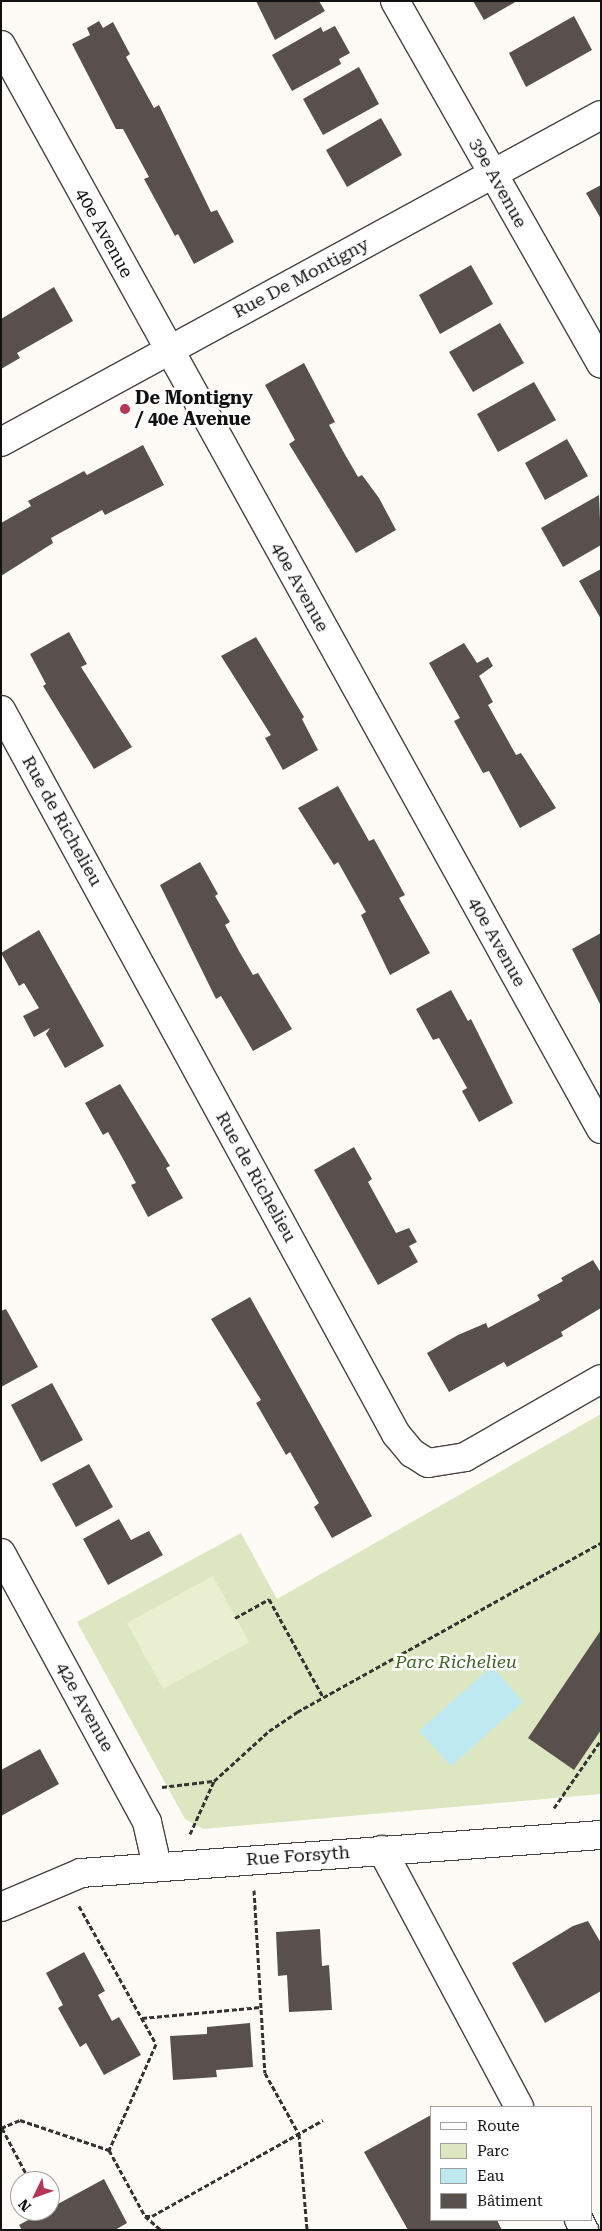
<!DOCTYPE html>
<meta charset="utf-8">
<style>
body{margin:0}
#map{position:relative;width:602px;height:2231px;overflow:hidden;background:#fefbf6;font-family:"Roboto Serif",serif}
div>[style]{position:absolute}
[style*='--x']{left:calc(var(--x)*1px);top:calc(var(--y)*1px);width:calc(var(--w)*1px);rotate:calc(var(--a)*1deg)}
.green>*{inset:0;background:#dce7c1}
.pitch>*{inset:0;background:#ebefd2}
.water>*{inset:0;background:#bee9f1}
.building>*{inset:0;background:#59504e}
.path>*{height:3px;margin-top:-1.5px;transform-origin:0;background:repeating-linear-gradient(90deg,#333 0 5px,transparent 0 7.5px)}
.roads{filter:drop-shadow(1px 0 #444) drop-shadow(-1px 0 #444) drop-shadow(0 1px #444) drop-shadow(0 -1px #444)}
.minor>*{height:28px;margin:-14px;padding:0 14px;transform-origin:14px;border-radius:14px;background:#fff}
.dots>*{width:14px;height:14px;translate:-50% -50%;box-sizing:border-box;border:2px solid #fff;border-radius:50%}
span{translate:-50% -50%;white-space:nowrap;text-align:center;line-height:1.15;-webkit-text-stroke:5px #fff;paint-order:stroke}
.street-label{font-size:18px;color:#111}
.poi-label{font-size:18px;color:#111;font-weight:700}
.left{translate:0 -50%;text-align:left}
.park-label{font-size:18px;color:#3f6426;font-style:italic}
.frame{position:absolute;inset:0;border:2px solid #111;pointer-events:none}
.legend{position:absolute;left:430px;top:2106px;width:162px;height:115px;box-sizing:border-box;background:#fff;border:1px solid #a0a0a0;margin:0;padding:6px 9px;list-style:none;font-size:15px;color:#111}
.legend li{display:flex;align-items:center;gap:10px;height:25px}
.legend b{width:25px;border:1px solid #a0a0a0}
.north{position:absolute;left:10px;top:2171px;width:50px;height:50px;box-sizing:border-box;background:#fff;border:1px solid #a0a0a0;border-radius:50%;rotate:228deg;font-size:14px;font-weight:700;line-height:20px;text-align:center;color:#111}
.north::after{content:'';display:block;margin:auto;width:18px;height:22px;background:#b63455;clip-path:polygon(50% 0,100% 100%,50% 72%,0 100%)}
</style>
<div id="map">
<div class="green">
<div style="clip-path:polygon(601px 1414px,601px 1794px,203px 1829px,185px 1819px,77px 1622px,241px 1533px,277px 1599px)"></div>
</div>
<div class="pitch">
<div style="clip-path:polygon(213px 1576px,249px 1642px,163px 1689px,127px 1623px)"></div>
</div>
<div class="water">
<div style="clip-path:polygon(492px 1666px,523px 1702px,451px 1766px,419px 1731px)"></div>
</div>
<div class="building">
<div style="clip-path:polygon(256px 1px,319px 1px,325px 11px,275px 40px)"></div>
<div style="clip-path:polygon(473px 1px,517px 1px,484px 20px)"></div>
<div style="clip-path:polygon(574px 16px,592px 50px,526px 87px,509px 53px)"></div>
<div style="clip-path:polygon(99px 21px,103px 28px,113px 22px,130px 54px,126px 57px,154px 108px,159px 105px,211px 212px,217px 210px,234px 242px,194px 264px,178px 234px,175px 236px,144px 179px,149px 177px,123px 129px,116px 129px,72px 44px,90px 35px,87px 28px)"></div>
<div style="clip-path:polygon(335px 26px,350px 53px,339px 59px,341px 64px,292px 91px,272px 55px,321px 27px,323px 32px)"></div>
<div style="clip-path:polygon(359px 67px,379px 104px,323px 135px,303px 99px)"></div>
<div style="clip-path:polygon(381px 118px,402px 155px,347px 187px,326px 150px)"></div>
<div style="clip-path:polygon(601px 185px,601px 219px,586px 193px)"></div>
<div style="clip-path:polygon(471px 265px,493px 304px,440px 334px,419px 295px)"></div>
<div style="clip-path:polygon(54px 287px,73px 321px,17px 353px,20px 358px,1px 369px,1px 319px)"></div>
<div style="clip-path:polygon(500px 323px,524px 363px,473px 392px,449px 352px)"></div>
<div style="clip-path:polygon(304px 363px,335px 422px,329px 425px,343px 451px,358px 477px,362px 475px,379px 498px,396px 530px,356px 553px,289px 444px,295px 440px,265px 385px)"></div>
<div style="clip-path:polygon(534px 382px,556px 420px,498px 452px,477px 414px)"></div>
<div style="clip-path:polygon(567px 439px,588px 476px,545px 500px,525px 463px)"></div>
<div style="clip-path:polygon(143px 445px,164px 485px,105px 515px,102px 510px,51px 538px,53px 543px,1px 576px,1px 523px,31px 506px,28px 501px,84px 471px,87px 475px)"></div>
<div style="clip-path:polygon(599px 495px,601px 545px,563px 567px,541px 528px)"></div>
<div style="clip-path:polygon(601px 569px,601px 619px,579px 581px)"></div>
<div style="clip-path:polygon(69px 632px,87px 664px,81px 667px,132px 747px,94px 769px,43px 686px,46px 684px,30px 654px)"></div>
<div style="clip-path:polygon(256px 637px,304px 717px,302px 719px,318px 750px,283px 770px,265px 738px,271px 735px,221px 656px)"></div>
<div style="clip-path:polygon(464px 643px,477px 663px,488px 657px,493px 666px,479px 676px,493px 702px,488px 705px,516px 755px,521px 753px,556px 808px,520px 828px,489px 771px,483px 773px,469px 748px,454px 721px,460px 718px,429px 663px)"></div>
<div style="clip-path:polygon(338px 786px,369px 841px,374px 839px,405px 895px,399px 898px,430px 953px,390px 975px,361px 915px,366px 912px,338px 862px,334px 865px,298px 808px)"></div>
<div style="clip-path:polygon(200px 862px,218px 894px,215px 896px,230px 922px,225px 925px,239px 951px,253px 975px,258px 973px,292px 1029px,253px 1051px,221px 996px,216px 999px,160px 885px)"></div>
<div style="clip-path:polygon(39px 930px,104px 1046px,65px 1068px,46px 1034px,50px 1028px,34px 1037px,23px 1016px,39px 1008px,24px 983px,19px 986px,1px 953px)"></div>
<div style="clip-path:polygon(601px 933px,601px 1006px,572px 949px)"></div>
<div style="clip-path:polygon(451px 990px,468px 1021px,471px 1019px,513px 1103px,479px 1122px,462px 1091px,467px 1088px,439px 1038px,433px 1040px,416px 1009px)"></div>
<div style="clip-path:polygon(120px 1084px,170px 1166px,166px 1168px,183px 1198px,148px 1217px,131px 1185px,136px 1183px,122px 1157px,108px 1132px,103px 1135px,85px 1103px)"></div>
<div style="clip-path:polygon(354px 1147px,372px 1179px,368px 1182px,396px 1233px,409px 1228px,417px 1242px,409px 1246px,418px 1262px,378px 1285px,314px 1170px)"></div>
<div style="clip-path:polygon(593px 1260px,601px 1273px,601px 1308px,561px 1332px,563px 1336px,507px 1367px,504px 1362px,449px 1392px,427px 1353px,458px 1335px,486px 1323px,488px 1328px,540px 1300px,537px 1295px,563px 1281px,561px 1278px)"></div>
<div style="clip-path:polygon(250px 1297px,372px 1516px,332px 1538px,314px 1507px,319px 1503px,290px 1452px,286px 1455px,256px 1403px,261px 1400px,211px 1319px)"></div>
<div style="clip-path:polygon(6px 1309px,38px 1367px,1px 1387px,1px 1311px)"></div>
<div style="clip-path:polygon(52px 1383px,83px 1440px,41px 1462px,11px 1405px)"></div>
<div style="clip-path:polygon(89px 1464px,113px 1507px,76px 1527px,52px 1484px)"></div>
<div style="clip-path:polygon(119px 1519px,131px 1540px,149px 1531px,163px 1555px,108px 1585px,83px 1539px)"></div>
<div style="clip-path:polygon(601px 1630px,601px 1730px,574px 1770px,528px 1738px)"></div>
<div style="clip-path:polygon(40px 1749px,59px 1784px,1px 1816px,1px 1770px)"></div>
<div style="clip-path:polygon(588px 1921px,601px 1943px,601px 1991px,545px 2023px,512px 1963px,573px 1926px)"></div>
<div style="clip-path:polygon(320px 1929px,322px 1966px,329px 1965px,332px 2010px,289px 2012px,287px 1975px,278px 1976px,276px 1932px)"></div>
<div style="clip-path:polygon(84px 1952px,105px 1991px,98px 1995px,112px 2021px,119px 2017px,141px 2055px,104px 2075px,86px 2043px,80px 2047px,58px 2008px,63px 2005px,46px 1973px)"></div>
<div style="clip-path:polygon(250px 2023px,253px 2067px,216px 2070px,217px 2077px,173px 2080px,170px 2036px,207px 2034px,207px 2027px)"></div>
<div style="clip-path:polygon(431px 2115px,431px 2220px,497px 2220px,502px 2230px,408px 2230px,364px 2152px)"></div>
<div style="clip-path:polygon(104px 2179px,127px 2223px,115px 2230px,22px 2230px,19px 2225px)"></div>
</div>
<div class="path">
<div style="--x:235;--y:1618;--w:39;--a:-29"></div>
<div style="--x:269;--y:1599;--w:112;--a:61.1"></div>
<div style="--x:162;--y:1787;--w:51;--a:-6.7"></div>
<div style="--x:554;--y:1808;--w:83;--a:-55.3"></div>
<div style="--x:190;--y:1834;--w:58;--a:-65.6"></div>
<div style="--x:214;--y:1781;--w:74;--a:-42.3"></div>
<div style="--x:269;--y:1731;--w:34;--a:-34"></div>
<div style="--x:297;--y:1712;--w:348;--a:-29.1"></div>
<div style="--x:254;--y:1890;--w:183;--a:86.6"></div>
<div style="--x:265;--y:2073;--w:70;--a:60.9"></div>
<div style="--x:299;--y:2134;--w:96;--a:85.2"></div>
<div style="--x:79;--y:1906;--w:158;--a:60.8"></div>
<div style="--x:156;--y:2044;--w:116;--a:113.9"></div>
<div style="--x:142;--y:2018;--w:120;--a:-5.3"></div>
<div style="--x:1;--y:2128;--w:21;--a:-23"></div>
<div style="--x:20;--y:2120;--w:94;--a:18.6"></div>
<div style="--x:109;--y:2150;--w:75;--a:61.4"></div>
<div style="--x:145;--y:2216;--w:21;--a:41"></div>
<div style="--x:2;--y:2128;--w:60;--a:62.2"></div>
<div style="--x:145;--y:2216;--w:7;--a:0"></div>
<div style="--x:152;--y:2216;--w:196;--a:-29.3"></div>
</div>
<div class="roads">
<div class="minor">
<div style="--x:395;--y:1;--w:417;--a:60.4"></div>
<div style="--x:1;--y:45;--w:1239;--a:61.04"></div>
<div style="--x:1;--y:442;--w:683;--a:-28.59"></div>
<div style="--x:1;--y:710;--w:825;--a:61.38"></div>
<div style="--x:396;--y:1434;--w:25;--a:50"></div>
<div style="--x:412;--y:1453;--w:19;--a:32"></div>
<div style="--x:428;--y:1463;--w:37;--a:-9"></div>
<div style="--x:465;--y:1457;--w:157;--a:-29.8"></div>
<div style="--x:1;--y:1553;--w:306;--a:61.5"></div>
<div style="--x:147;--y:1822;--w:45;--a:77.2"></div>
<div style="--x:382;--y:1850;--w:291;--a:61.9"></div>
<div style="--x:1;--y:1907;--w:87;--a:-23"></div>
<div style="--x:81;--y:1873;--w:521;--a:-4.18"></div>
<div style="--x:579;--y:2220;--w:11;--a:63"></div>
</div>
</div>
<div class="dots">
<div style="left:125px;top:409px;background:#b63455"></div>
</div>
<div class="street-label">
<span style="left:498px;top:183px;rotate:61deg">39e Avenue</span>
<span style="left:104px;top:233px;rotate:61deg">40e Avenue</span>
<span style="left:301px;top:278px;rotate:-28deg">Rue De Montigny</span>
<span style="left:300px;top:587px;rotate:61deg">40e Avenue</span>
<span style="left:62px;top:821px;rotate:61deg">Rue de Richelieu</span>
<span style="left:497px;top:942px;rotate:61deg">40e Avenue</span>
<span style="left:256px;top:1177px;rotate:61deg">Rue de Richelieu</span>
<span style="left:85px;top:1707px;rotate:61deg">42e Avenue</span>
<span style="left:298px;top:1856px;rotate:-4deg">Rue Forsyth</span>
</div>
<div class="poi-label">
<span class="left" style="left:135px;top:409px">De Montigny<br>/ 40e Avenue</span>
</div>
<div class="park-label">
<span style="left:456px;top:1662px">Parc Richelieu</span>
</div>
<div class="frame"></div>
<ul class="legend">
<li><b style="height:6px;background:#fff"></b>Route</li>
<li><b style="height:14px;background:#dce7c1"></b>Parc</li>
<li><b style="height:14px;background:#bee9f1"></b>Eau</li>
<li><b style="height:14px;background:#59504e"></b>Bâtiment</li>
</ul>
<div class="north">N</div>
</div>
